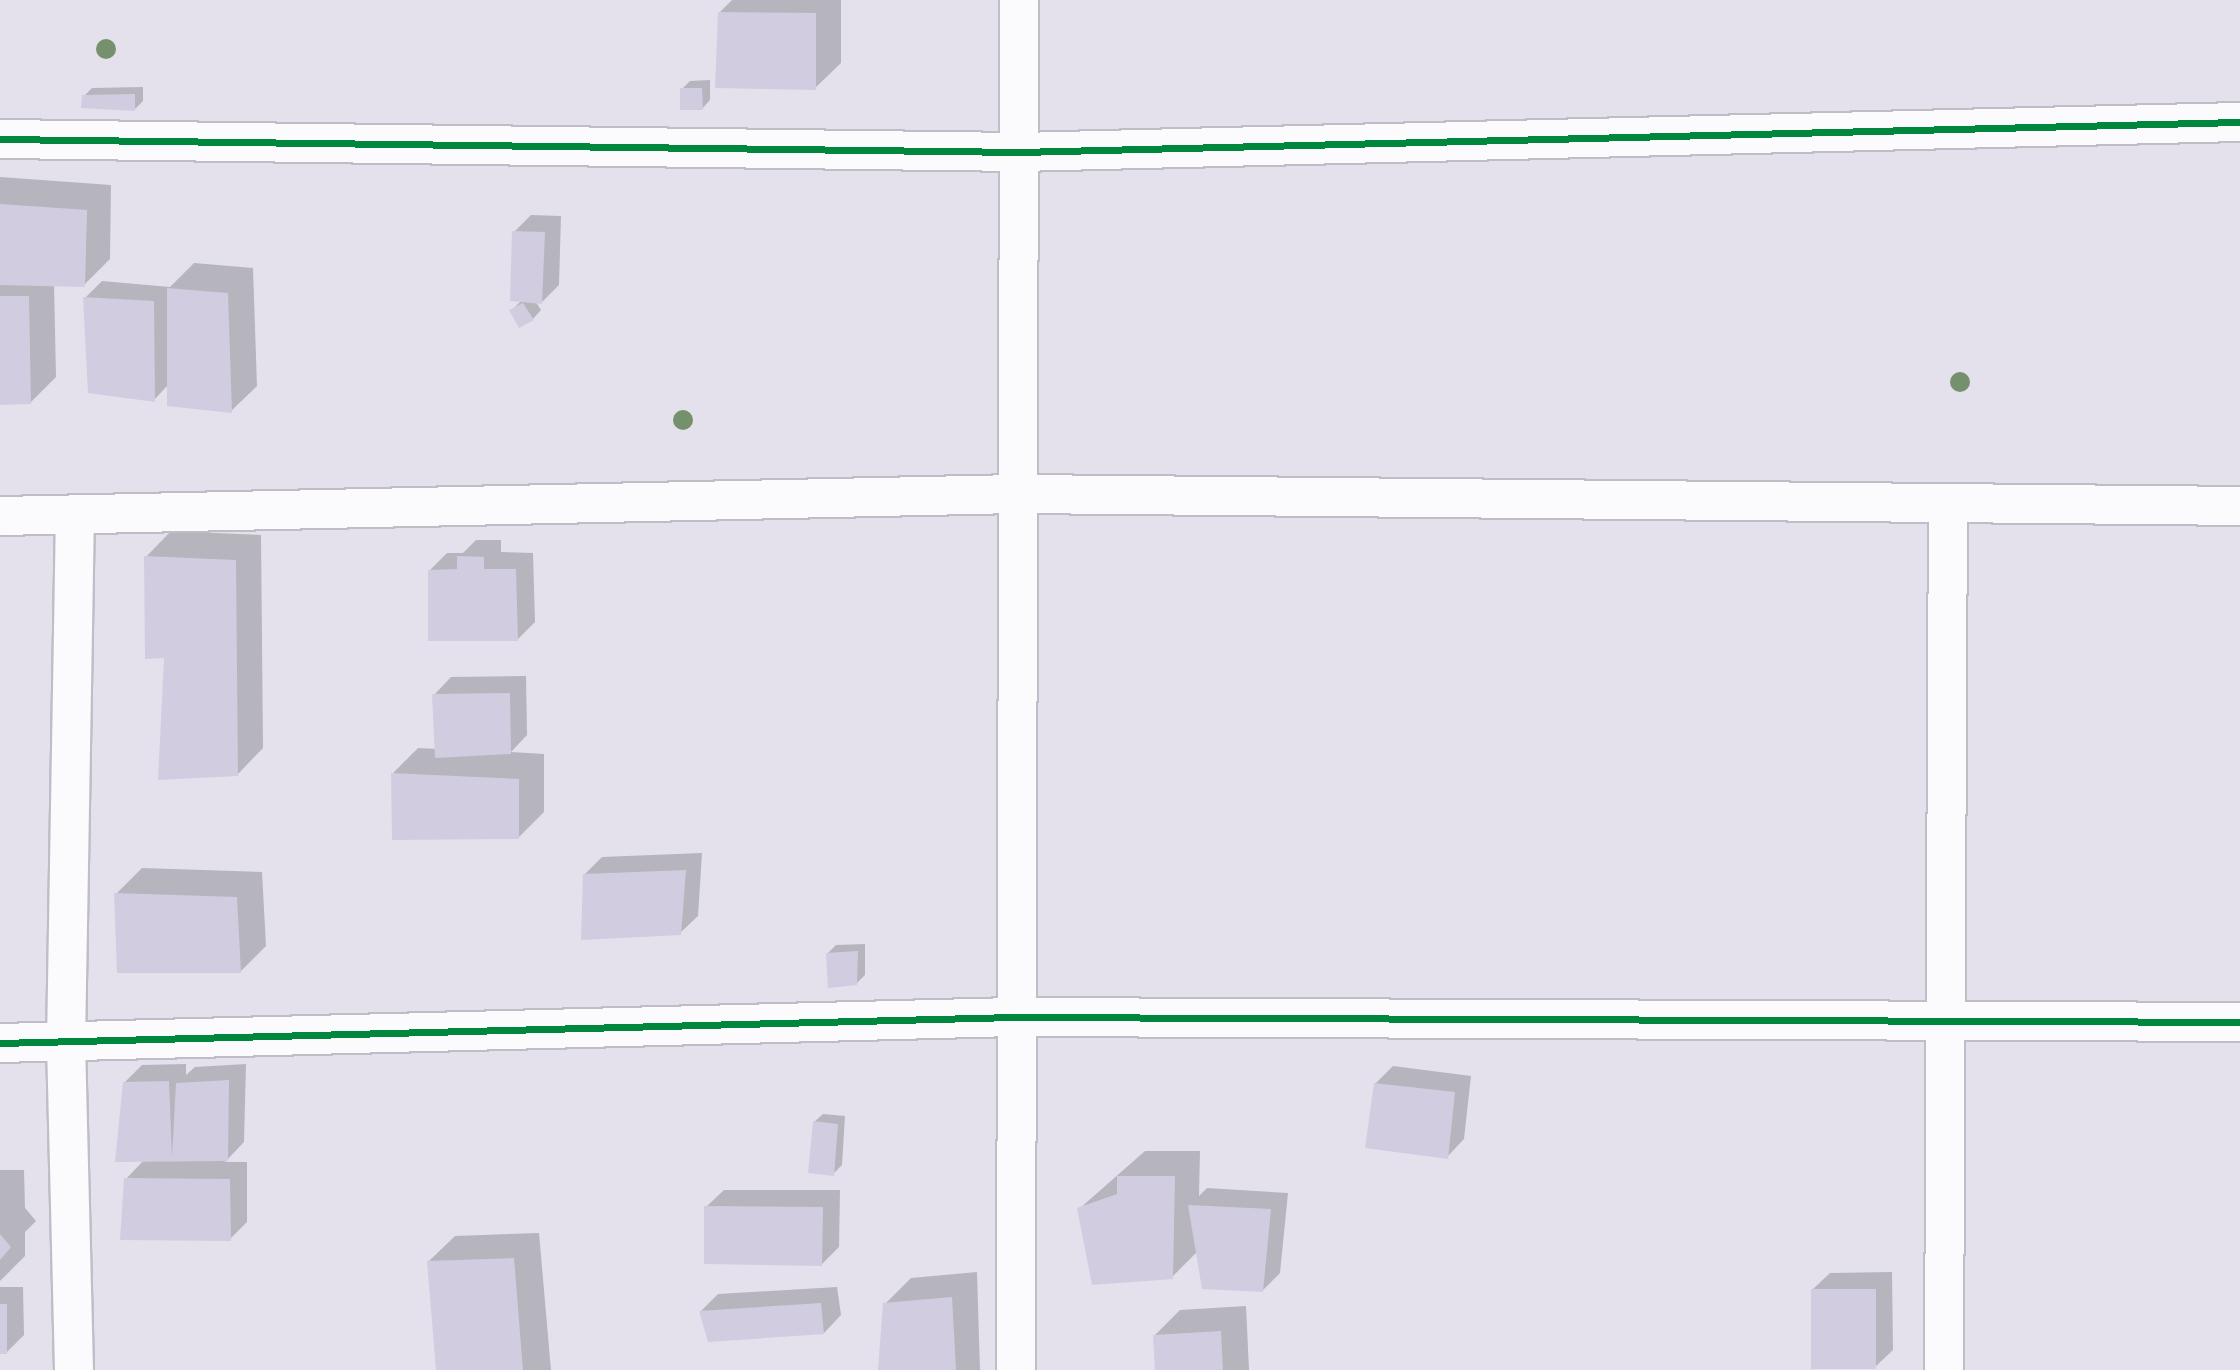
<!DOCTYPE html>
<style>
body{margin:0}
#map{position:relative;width:2240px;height:1370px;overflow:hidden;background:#e4e1ed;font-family:Cabin,sans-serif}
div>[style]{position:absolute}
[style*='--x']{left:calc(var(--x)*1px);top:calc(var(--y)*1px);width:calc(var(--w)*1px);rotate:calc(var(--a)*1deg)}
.shadow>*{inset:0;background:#0003}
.building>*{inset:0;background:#d2cce0}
.roads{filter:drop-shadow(2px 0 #c0bdc7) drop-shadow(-2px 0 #c0bdc7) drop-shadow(0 2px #c0bdc7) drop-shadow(0 -2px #c0bdc7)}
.minor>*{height:38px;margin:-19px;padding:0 19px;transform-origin:19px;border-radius:19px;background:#fbfafc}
.cycleway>*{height:7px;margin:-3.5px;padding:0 3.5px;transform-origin:3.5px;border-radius:3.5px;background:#00873e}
.trees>*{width:20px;height:20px;margin:-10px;border-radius:50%;background:#75906d}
span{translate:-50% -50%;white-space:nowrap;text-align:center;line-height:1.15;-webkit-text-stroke:5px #eee9fc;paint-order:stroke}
</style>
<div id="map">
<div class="shadow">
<div style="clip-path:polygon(732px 0,841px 0,841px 63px,815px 88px,720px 12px)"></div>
<div style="clip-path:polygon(710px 80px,710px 100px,702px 109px,682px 89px,690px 81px)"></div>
<div style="clip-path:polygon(143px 87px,143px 101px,135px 109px,84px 96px,92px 88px)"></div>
<div style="clip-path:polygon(0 177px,111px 185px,110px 259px,84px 285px,54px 284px,56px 377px,30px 403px,0 403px)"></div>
<div style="clip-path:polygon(531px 215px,561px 216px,559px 285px,541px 303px,536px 302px,541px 310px,533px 319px,511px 311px,521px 301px,514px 232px)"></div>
<div style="clip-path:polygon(194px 263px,253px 268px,257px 386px,231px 411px,168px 385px,154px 400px,85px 298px,102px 281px,170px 287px)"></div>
<div style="clip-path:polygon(171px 531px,261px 535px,263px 748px,238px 774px,166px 656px,146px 557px)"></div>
<div style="clip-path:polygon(476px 540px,501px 540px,501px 552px,533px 553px,535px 622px,518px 639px,430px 570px,447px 553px,463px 553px)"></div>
<div style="clip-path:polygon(526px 676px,527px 735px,511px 752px,544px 754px,544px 812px,519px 837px,393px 773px,418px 748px,437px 749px,434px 695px,451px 677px)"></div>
<div style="clip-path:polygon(702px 853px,698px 916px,680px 933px,585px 874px,602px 857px)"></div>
<div style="clip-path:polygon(142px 868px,262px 872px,266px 946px,240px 972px,116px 894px)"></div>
<div style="clip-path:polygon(865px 944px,865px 975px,857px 983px,828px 953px,836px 945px)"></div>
<div style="clip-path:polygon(186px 1064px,186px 1075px,195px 1067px,246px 1064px,244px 1142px,225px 1162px,247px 1162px,247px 1222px,230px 1239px,126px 1179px,144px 1160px,125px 1082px,142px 1065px)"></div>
<div style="clip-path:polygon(1393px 1066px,1471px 1076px,1464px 1139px,1447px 1157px,1375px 1084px)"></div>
<div style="clip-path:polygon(823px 1114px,845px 1116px,842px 1165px,833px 1174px,814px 1122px)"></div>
<div style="clip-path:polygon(1145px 1151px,1200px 1151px,1199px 1196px,1207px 1188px,1288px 1193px,1280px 1273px,1263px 1290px,1197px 1252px,1172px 1277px,1079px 1209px)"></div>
<div style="clip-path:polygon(0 1170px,24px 1170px,25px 1208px,36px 1221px,25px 1232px,25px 1256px,0 1281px)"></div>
<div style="clip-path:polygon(724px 1190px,840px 1190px,839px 1247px,821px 1265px,706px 1207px)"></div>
<div style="clip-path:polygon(539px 1233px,551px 1370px,438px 1370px,429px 1261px,455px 1236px)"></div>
<div style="clip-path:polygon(977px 1272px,980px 1370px,880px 1370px,885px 1304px,911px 1278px)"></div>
<div style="clip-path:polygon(1892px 1272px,1893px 1350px,1875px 1367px,1812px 1290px,1830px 1273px)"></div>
<div style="clip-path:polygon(0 1287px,23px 1287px,24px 1335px,6px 1353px,0 1353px)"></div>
<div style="clip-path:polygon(837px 1287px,841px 1315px,824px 1333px,701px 1311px,718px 1294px)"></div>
<div style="clip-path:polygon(1246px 1306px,1249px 1370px,1157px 1370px,1154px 1336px,1180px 1310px)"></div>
</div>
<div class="building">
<div style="clip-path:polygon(718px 12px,816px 13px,816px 90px,715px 88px)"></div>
<div style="clip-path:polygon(680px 88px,702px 88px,703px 110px,680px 110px)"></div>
<div style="clip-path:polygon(135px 94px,135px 111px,81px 108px,82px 95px)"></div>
<div style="clip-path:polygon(0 204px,87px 210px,85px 287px,0 285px)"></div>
<div style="clip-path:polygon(512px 231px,545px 232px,542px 304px,510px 301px)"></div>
<div style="clip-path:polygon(167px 288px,228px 293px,232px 413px,167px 406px)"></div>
<div style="clip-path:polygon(0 296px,29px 296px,31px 404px,0 405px)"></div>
<div style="clip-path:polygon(83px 297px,154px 301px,155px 402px,88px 393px)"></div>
<div style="clip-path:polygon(523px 303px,534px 320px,519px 328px,509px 310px)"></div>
<div style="clip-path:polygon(144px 556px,236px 560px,238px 776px,158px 780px,164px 658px,145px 659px)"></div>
<div style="clip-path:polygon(457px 556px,484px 557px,484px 569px,516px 569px,518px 641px,428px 641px,428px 570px,457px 569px)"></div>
<div style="clip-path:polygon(510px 693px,511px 754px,435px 758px,432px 694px)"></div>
<div style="clip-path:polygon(391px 773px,519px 779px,519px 839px,392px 840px)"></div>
<div style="clip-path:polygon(686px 870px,681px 935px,581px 940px,583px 874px)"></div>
<div style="clip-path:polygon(114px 893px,237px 897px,241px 973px,117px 973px)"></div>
<div style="clip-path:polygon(858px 951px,857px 985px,828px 988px,826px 953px)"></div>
<div style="clip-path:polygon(229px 1080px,228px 1161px,115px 1162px,123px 1082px,169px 1081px,172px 1158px,176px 1083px)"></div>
<div style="clip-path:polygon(1374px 1083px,1455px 1092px,1448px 1159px,1365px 1148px)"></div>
<div style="clip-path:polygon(813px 1121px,838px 1124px,834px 1176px,808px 1173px)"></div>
<div style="clip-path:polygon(1117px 1176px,1175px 1176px,1173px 1279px,1092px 1285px,1077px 1208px,1117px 1194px)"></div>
<div style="clip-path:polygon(124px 1178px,230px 1179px,231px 1241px,120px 1240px)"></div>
<div style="clip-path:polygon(1188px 1205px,1271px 1209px,1263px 1292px,1202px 1289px)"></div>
<div style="clip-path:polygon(704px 1206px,823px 1207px,822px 1266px,704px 1264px)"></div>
<div style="clip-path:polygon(0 1234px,11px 1247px,0 1260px)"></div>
<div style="clip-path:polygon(514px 1258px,523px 1370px,436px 1370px,427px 1261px)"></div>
<div style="clip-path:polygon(1811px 1289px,1876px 1289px,1876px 1369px,1811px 1369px)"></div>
<div style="clip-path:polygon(952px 1297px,956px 1370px,878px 1370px,883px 1303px)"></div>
<div style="clip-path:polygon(821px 1303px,824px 1334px,708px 1342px,699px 1311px)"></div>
<div style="clip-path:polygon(0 1304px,7px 1304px,7px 1354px,0 1354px)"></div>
<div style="clip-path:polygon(1221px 1331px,1223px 1370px,1155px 1370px,1153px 1335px)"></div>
</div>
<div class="roads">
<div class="minor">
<div style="--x:0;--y:139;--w:1020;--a:0.73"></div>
<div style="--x:1020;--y:152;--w:1220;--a:-1.41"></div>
<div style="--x:0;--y:516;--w:1020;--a:-1.24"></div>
<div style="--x:1020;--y:494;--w:1220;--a:0.56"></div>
<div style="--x:0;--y:1043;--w:1014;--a:-1.47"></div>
<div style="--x:1014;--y:1017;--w:1226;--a:0.23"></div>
<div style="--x:74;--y:1370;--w:327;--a:-91.4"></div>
<div style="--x:66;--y:1043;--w:529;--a:-89.03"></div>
<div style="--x:1016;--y:1370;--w:1370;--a:-89.87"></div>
<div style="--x:1944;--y:1370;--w:867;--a:-89.74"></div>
</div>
</div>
<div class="cycleway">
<div style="--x:0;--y:139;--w:1020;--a:0.73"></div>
<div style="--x:1020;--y:152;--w:1220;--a:-1.41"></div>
<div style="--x:0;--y:1043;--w:1014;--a:-1.47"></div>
<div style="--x:1014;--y:1017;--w:1226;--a:0.23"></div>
</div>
<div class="trees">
<div style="left:106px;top:49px"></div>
<div style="left:1960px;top:382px"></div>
<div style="left:683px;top:420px"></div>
</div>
</div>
